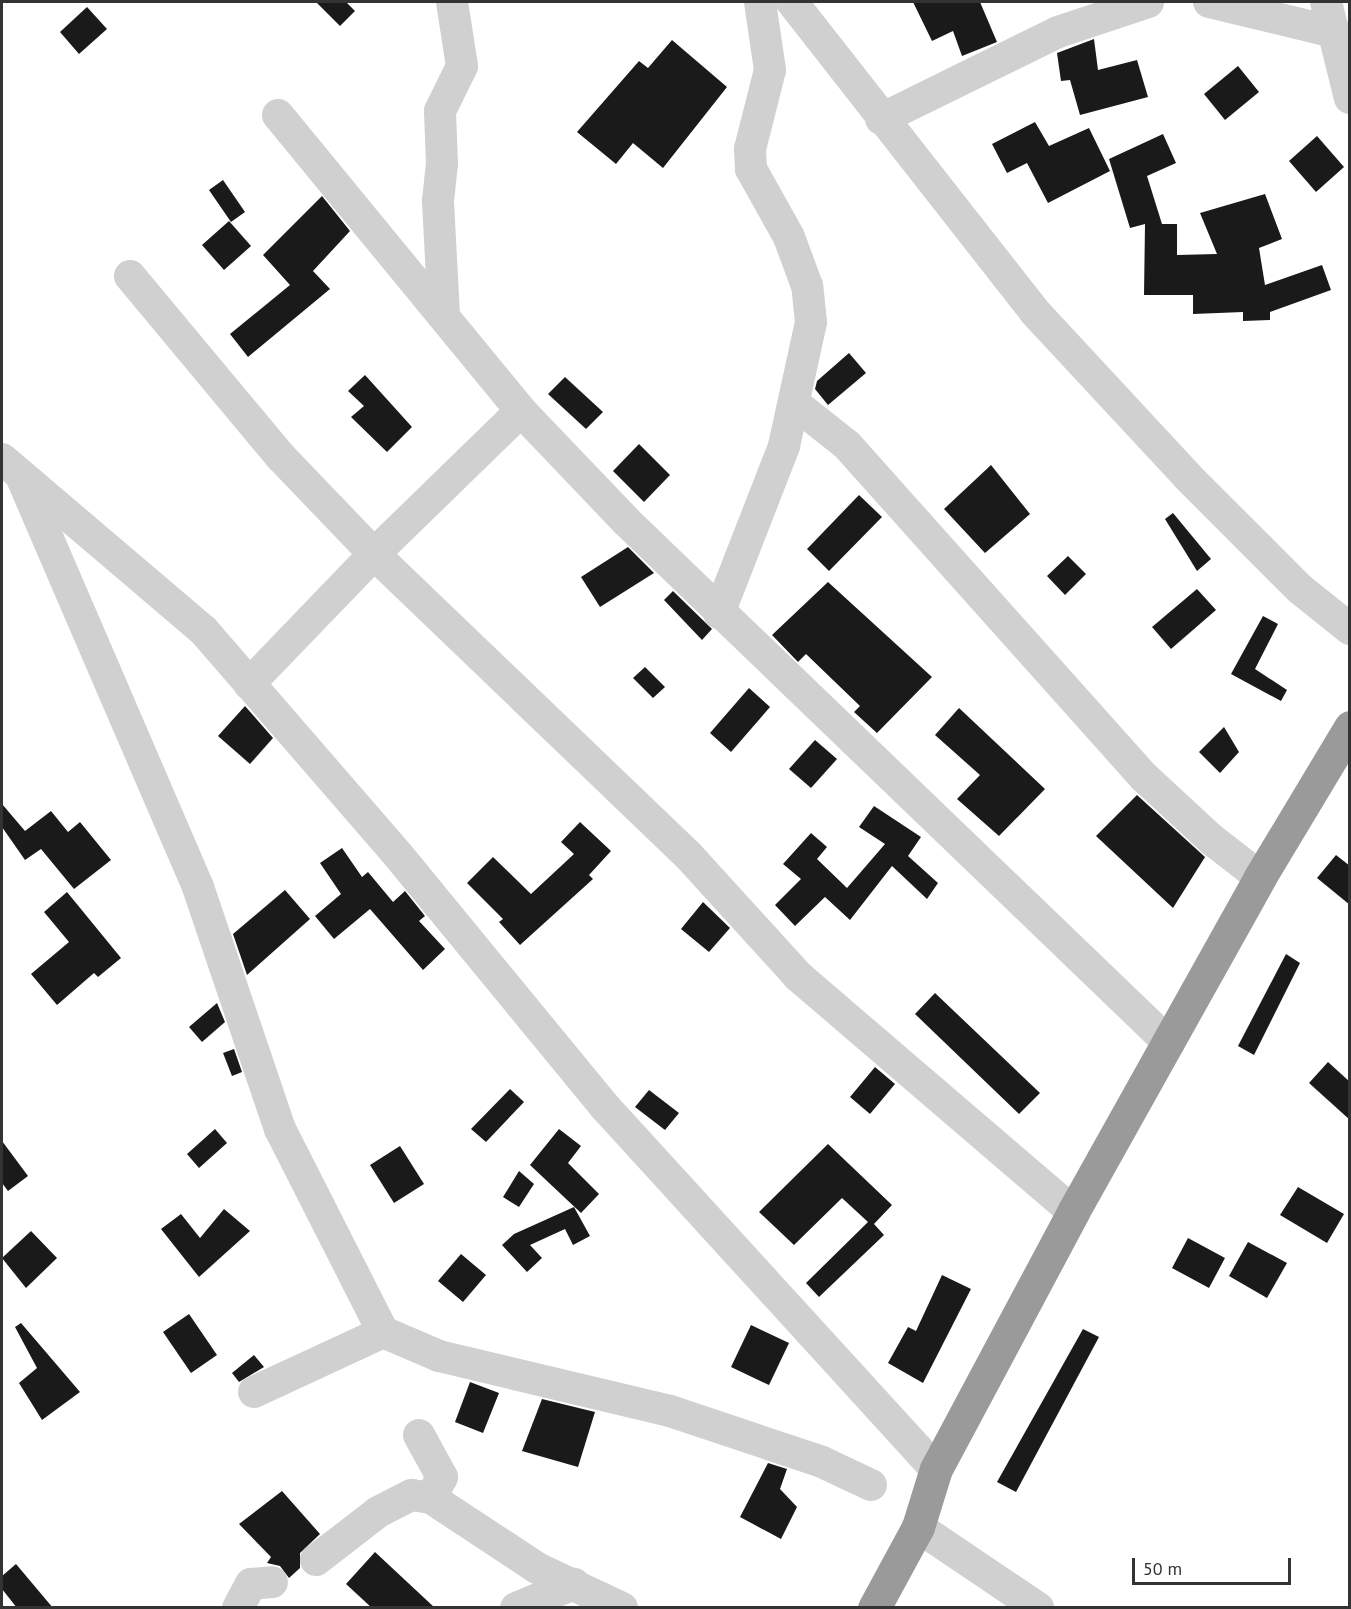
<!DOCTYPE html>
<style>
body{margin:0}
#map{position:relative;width:1351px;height:1609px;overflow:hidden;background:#fff;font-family:"PT Sans",sans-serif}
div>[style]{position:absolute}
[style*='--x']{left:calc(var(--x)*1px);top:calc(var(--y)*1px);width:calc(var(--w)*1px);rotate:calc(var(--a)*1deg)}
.building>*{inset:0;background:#1a1a1a}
.minor>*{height:32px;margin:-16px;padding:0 16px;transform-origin:16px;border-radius:16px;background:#d0d0d0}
.highway>*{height:33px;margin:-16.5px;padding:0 16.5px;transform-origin:16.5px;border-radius:16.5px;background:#9a9a9a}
span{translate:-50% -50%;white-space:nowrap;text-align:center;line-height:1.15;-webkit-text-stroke:6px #fff;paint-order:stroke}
.frame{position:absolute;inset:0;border:3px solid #333;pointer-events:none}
.scale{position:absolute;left:1132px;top:1558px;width:159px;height:27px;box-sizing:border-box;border:3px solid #333;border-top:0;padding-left:8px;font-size:18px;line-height:21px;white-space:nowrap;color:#333;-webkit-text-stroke:4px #fff;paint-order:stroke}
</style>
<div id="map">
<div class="building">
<div style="clip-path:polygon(316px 2px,346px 2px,355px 11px,340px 26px)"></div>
<div style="clip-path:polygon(913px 2px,980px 2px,997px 42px,962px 56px,953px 31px,932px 41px)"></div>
<div style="clip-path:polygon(87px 7px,107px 29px,79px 54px,60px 32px)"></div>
<div style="clip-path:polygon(1094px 39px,1098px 70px,1137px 60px,1148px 97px,1080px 115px,1070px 80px,1061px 81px,1057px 53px)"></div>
<div style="clip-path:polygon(672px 40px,727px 87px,663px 168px,633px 143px,616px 164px,577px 132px,639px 61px,648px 68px)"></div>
<div style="clip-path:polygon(1238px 66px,1259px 92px,1225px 120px,1204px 94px)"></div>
<div style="clip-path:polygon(1035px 122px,1049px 146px,1089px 128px,1110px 171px,1048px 203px,1027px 163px,1007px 173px,992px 144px)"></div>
<div style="clip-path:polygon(1163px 134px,1176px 163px,1147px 176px,1162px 224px,1177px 224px,1177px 255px,1217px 254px,1200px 213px,1265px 194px,1282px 239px,1259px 248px,1265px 285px,1322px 265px,1331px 290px,1270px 312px,1270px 320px,1243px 321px,1243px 312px,1193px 314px,1193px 295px,1144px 295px,1145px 224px,1130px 228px,1109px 159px)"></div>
<div style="clip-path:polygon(1317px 136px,1344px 167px,1316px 192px,1289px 161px)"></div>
<div style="clip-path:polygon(223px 180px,245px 212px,231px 222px,209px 190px)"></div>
<div style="clip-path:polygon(322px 196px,350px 231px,313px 271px,330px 289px,248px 357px,230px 334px,290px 285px,263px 255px)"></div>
<div style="clip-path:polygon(229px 221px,251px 246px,224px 270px,202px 245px)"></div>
<div style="clip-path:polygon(849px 353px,866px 373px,828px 405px,815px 389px,817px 381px)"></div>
<div style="clip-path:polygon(365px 375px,412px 427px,387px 452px,351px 417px,364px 406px,348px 391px)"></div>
<div style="clip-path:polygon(565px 377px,603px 412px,586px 429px,548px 394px)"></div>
<div style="clip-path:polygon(639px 444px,670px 475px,644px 502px,613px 471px)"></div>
<div style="clip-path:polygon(991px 465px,1030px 514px,985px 553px,944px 509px)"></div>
<div style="clip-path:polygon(859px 495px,882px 517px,829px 571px,807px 549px)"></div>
<div style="clip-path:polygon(1173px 513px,1211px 559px,1197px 571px,1165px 519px)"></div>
<div style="clip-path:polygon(628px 547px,654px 573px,600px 607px,581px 577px)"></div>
<div style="clip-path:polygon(1068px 556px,1086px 574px,1065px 595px,1047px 576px)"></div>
<div style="clip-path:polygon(828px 582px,932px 677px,877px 733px,854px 712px,860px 706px,806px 654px,798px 662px,772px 635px)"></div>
<div style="clip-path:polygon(1197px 589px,1216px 610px,1171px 649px,1152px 627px)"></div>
<div style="clip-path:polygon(673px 591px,712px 629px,702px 640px,664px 600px)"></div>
<div style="clip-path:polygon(1263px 616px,1278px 624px,1255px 669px,1287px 690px,1281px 701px,1231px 674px)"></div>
<div style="clip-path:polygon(645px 667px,665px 687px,653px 698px,633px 678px)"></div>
<div style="clip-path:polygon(749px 688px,770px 707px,731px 752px,710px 733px)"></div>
<div style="clip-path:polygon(245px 706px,273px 738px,250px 764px,218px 736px)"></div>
<div style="clip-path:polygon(959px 708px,1045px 789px,999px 836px,957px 799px,980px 775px,935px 735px)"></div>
<div style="clip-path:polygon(1224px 727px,1239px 752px,1220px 773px,1199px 752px)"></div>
<div style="clip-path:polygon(815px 740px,837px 759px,811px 788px,789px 769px)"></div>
<div style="clip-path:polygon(1137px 795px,1205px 857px,1173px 908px,1096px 836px)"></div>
<div style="clip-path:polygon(2px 804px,25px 831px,51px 811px,68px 832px,80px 822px,111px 860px,74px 889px,41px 849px,25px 860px,2px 827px)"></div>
<div style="clip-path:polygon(874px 806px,921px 837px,908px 856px,938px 883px,927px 899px,892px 866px,850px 920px,825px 897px,795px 926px,775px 905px,801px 879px,783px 864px,811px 833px,827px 847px,817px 859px,847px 888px,885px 844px,859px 827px)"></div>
<div style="clip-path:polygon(580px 822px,611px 851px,589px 875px,593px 879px,520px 945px,499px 922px,503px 919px,467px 883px,493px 857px,531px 894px,574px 854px,561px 842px)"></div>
<div style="clip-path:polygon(342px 848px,362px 877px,368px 872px,393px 902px,405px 891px,425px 916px,419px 921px,445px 949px,423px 970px,370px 909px,334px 939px,315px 916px,341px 894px,320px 863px)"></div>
<div style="clip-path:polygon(1336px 855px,1350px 866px,1350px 905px,1317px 878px)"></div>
<div style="clip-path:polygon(285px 890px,310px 919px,247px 975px,233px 934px)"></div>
<div style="clip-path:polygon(67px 892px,121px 958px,98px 977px,94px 973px,57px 1005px,31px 974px,69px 942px,44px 912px)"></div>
<div style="clip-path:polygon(703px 902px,730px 928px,709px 952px,681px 929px)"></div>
<div style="clip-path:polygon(1286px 954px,1300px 963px,1254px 1055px,1238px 1046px)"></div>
<div style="clip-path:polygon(935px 993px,1040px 1093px,1019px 1114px,915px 1014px)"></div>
<div style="clip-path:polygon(217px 1003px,225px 1022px,202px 1042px,189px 1027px)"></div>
<div style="clip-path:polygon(234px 1049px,242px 1072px,232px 1076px,223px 1053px)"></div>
<div style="clip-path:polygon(1328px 1062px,1350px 1082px,1350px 1120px,1309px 1083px)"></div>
<div style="clip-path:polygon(875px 1067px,895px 1084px,870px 1114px,850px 1097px)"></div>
<div style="clip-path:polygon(510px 1089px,524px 1102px,486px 1142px,471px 1129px)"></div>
<div style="clip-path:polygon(649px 1090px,679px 1113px,665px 1130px,635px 1107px)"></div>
<div style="clip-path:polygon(215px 1129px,227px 1143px,199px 1168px,187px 1154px)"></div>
<div style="clip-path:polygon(559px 1129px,581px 1146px,568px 1163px,599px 1194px,581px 1213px,530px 1165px)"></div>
<div style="clip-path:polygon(2px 1141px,28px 1176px,8px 1191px,2px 1183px)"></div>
<div style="clip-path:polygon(828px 1144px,892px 1205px,874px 1224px,884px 1235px,819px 1297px,806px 1283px,868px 1222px,842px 1198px,794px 1245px,759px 1212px)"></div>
<div style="clip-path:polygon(400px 1146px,424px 1184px,394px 1203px,370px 1165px)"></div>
<div style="clip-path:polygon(519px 1171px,534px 1184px,519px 1207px,503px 1197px)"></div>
<div style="clip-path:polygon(1298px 1187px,1344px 1214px,1327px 1243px,1280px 1215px)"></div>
<div style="clip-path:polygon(574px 1207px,590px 1236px,573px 1245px,565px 1229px,530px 1245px,542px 1258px,527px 1272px,502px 1245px,514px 1234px)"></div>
<div style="clip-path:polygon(224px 1209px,250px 1231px,199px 1277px,161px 1229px,181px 1214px,200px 1238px)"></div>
<div style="clip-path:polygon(31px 1231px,57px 1258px,26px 1288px,2px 1258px)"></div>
<div style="clip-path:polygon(1188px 1238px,1225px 1258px,1209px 1288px,1172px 1268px)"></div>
<div style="clip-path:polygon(1248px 1242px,1287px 1263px,1267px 1298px,1229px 1276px)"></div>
<div style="clip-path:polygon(461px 1254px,486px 1275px,463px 1302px,438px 1281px)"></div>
<div style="clip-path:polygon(942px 1275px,971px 1289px,923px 1383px,888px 1363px,908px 1327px,916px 1331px)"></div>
<div style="clip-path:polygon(189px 1314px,217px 1355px,191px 1373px,163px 1332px)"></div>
<div style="clip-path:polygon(21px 1323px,80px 1392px,42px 1420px,19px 1383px,37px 1368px,15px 1327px)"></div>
<div style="clip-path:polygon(751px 1325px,789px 1343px,769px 1385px,731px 1367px)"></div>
<div style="clip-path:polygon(1083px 1329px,1099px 1337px,1016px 1492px,997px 1482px)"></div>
<div style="clip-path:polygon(254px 1355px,264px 1367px,239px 1382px,232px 1373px)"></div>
<div style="clip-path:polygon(470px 1382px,499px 1393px,483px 1433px,455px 1422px)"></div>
<div style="clip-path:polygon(542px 1399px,595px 1412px,578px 1467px,522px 1451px)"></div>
<div style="clip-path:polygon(768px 1463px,787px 1469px,780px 1489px,797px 1507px,781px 1539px,740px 1517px)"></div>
<div style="clip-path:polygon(282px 1491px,320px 1534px,300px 1553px,300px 1568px,289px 1578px,280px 1566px,267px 1563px,271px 1557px,239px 1524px)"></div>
<div style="clip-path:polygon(375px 1552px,435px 1608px,372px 1608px,346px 1584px)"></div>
<div style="clip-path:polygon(16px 1564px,53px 1608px,17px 1608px,2px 1589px,2px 1576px)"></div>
</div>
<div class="minor">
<div style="--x:792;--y:2;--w:392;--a:51.9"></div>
<div style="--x:1034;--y:311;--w:226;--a:47.1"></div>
<div style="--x:1188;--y:477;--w:158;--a:45"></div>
<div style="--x:1300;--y:589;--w:64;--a:38.7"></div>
<div style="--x:1209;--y:2;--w:129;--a:13.5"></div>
<div style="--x:1326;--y:2;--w:99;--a:76"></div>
<div style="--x:278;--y:115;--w:383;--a:50.6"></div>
<div style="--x:521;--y:411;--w:152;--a:46.3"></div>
<div style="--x:626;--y:521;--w:753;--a:43.87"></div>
<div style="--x:881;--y:119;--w:197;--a:-26.2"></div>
<div style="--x:1058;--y:32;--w:95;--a:-18.4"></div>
<div style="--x:130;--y:276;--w:236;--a:50.2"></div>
<div style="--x:281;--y:457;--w:134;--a:46.2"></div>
<div style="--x:374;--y:554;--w:205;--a:-44.2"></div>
<div style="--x:444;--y:316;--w:115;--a:-93"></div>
<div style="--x:438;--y:201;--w:37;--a:-84"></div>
<div style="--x:442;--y:164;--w:53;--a:-92.2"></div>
<div style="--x:440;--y:111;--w:50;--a:-63.9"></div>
<div style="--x:462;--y:66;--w:65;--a:-98.9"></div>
<div style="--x:794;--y:403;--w:68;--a:38.4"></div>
<div style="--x:847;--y:445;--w:445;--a:48.2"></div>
<div style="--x:1144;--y:777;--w:91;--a:42.8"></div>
<div style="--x:1211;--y:839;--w:62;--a:37.8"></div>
<div style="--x:2;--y:459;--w:265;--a:40.4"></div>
<div style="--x:204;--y:631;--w:296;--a:49.1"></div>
<div style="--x:398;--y:855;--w:328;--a:50.6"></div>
<div style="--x:606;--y:1108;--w:489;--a:47.6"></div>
<div style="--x:21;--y:476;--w:447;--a:66.7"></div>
<div style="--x:198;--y:887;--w:256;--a:71.3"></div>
<div style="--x:280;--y:1129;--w:228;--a:63.1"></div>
<div style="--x:383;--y:1332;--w:61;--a:23.2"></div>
<div style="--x:439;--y:1356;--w:237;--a:13.4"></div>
<div style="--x:670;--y:1411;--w:160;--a:18.5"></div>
<div style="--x:822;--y:1462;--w:54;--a:25.1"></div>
<div style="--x:719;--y:613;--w:179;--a:-68.7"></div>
<div style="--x:784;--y:446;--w:127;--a:-77.7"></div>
<div style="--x:811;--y:322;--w:36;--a:-96"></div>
<div style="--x:807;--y:286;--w:52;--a:-110.2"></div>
<div style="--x:789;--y:237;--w:78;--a:-119.2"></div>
<div style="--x:751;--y:169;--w:20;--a:-93"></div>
<div style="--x:750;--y:149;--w:81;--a:-75.8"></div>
<div style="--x:770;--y:70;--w:69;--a:-98.4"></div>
<div style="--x:249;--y:684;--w:180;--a:-46.1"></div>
<div style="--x:374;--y:554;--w:435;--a:43.8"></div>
<div style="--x:688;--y:855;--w:164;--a:47.7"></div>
<div style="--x:798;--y:976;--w:362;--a:40.6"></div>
<div style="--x:254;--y:1392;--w:142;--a:-24.9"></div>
<div style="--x:419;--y:1435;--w:48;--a:61.3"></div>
<div style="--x:442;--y:1477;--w:24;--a:118"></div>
<div style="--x:918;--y:1527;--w:145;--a:34"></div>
<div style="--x:316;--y:1560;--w:78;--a:-37.7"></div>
<div style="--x:378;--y:1512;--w:38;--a:-27"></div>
<div style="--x:412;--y:1495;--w:19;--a:9"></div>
<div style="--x:431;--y:1498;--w:127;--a:33.4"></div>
<div style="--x:537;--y:1568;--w:94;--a:25.2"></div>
<div style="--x:238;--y:1608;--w:27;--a:-62"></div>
<div style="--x:251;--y:1584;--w:21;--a:-5"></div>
<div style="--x:516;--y:1608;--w:63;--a:-22.5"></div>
</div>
<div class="highway">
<div style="--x:874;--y:1608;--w:92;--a:-61.5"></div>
<div style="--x:918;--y:1527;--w:61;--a:-72.8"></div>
<div style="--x:936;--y:1469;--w:291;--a:-61.9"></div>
<div style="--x:1073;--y:1212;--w:384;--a:-60.8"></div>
<div style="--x:1260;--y:877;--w:175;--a:-59"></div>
</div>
<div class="frame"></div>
<div class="scale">50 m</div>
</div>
